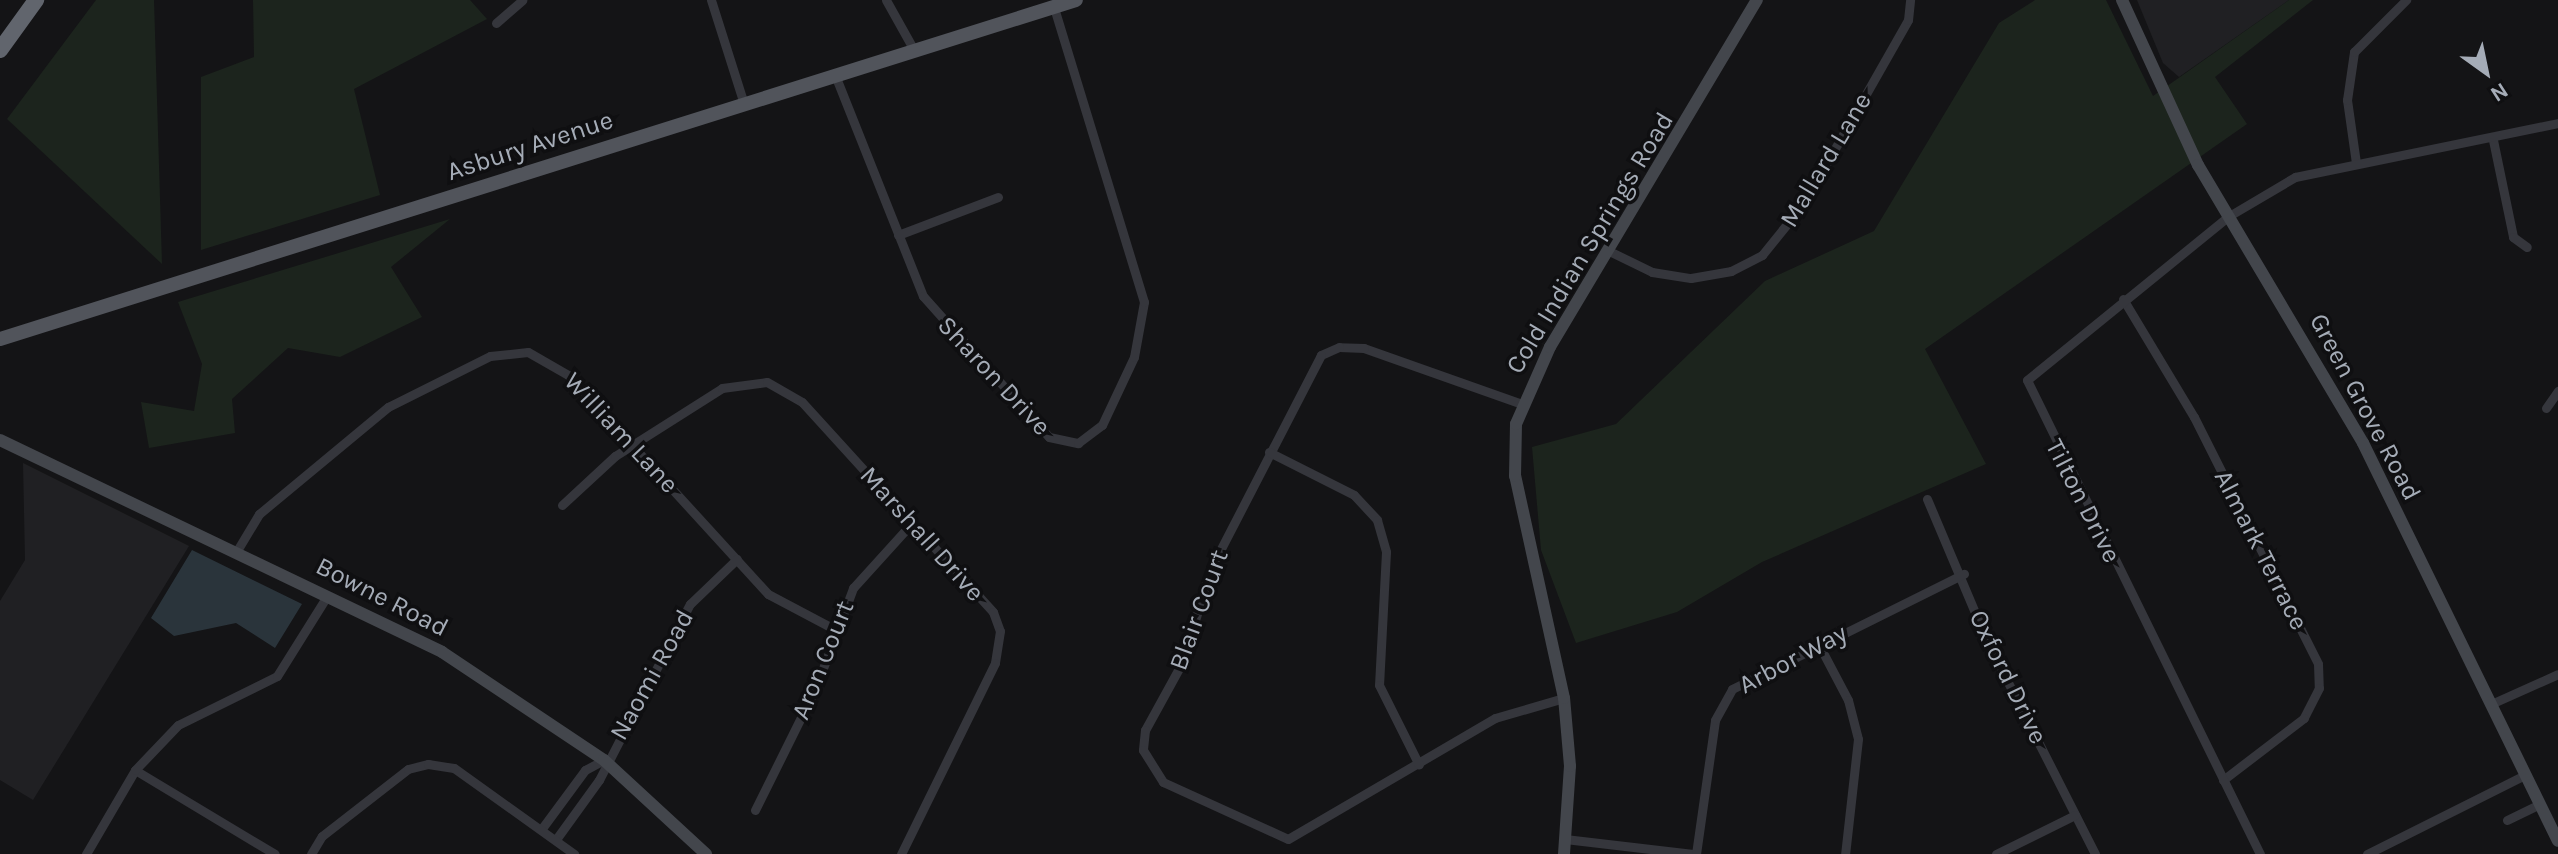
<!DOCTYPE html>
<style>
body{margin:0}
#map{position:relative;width:2558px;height:854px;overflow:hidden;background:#141416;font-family:Karla,sans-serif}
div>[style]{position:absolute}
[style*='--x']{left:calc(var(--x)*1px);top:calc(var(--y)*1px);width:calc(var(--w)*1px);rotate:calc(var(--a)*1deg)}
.built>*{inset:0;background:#202023}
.green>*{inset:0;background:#1c241d}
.water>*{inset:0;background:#2a343b}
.street>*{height:9px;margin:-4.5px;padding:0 4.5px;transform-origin:4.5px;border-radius:4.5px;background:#35363c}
.secondary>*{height:12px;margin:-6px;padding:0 6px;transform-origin:6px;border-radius:6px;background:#43464c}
.primary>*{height:14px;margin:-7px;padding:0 7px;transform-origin:7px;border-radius:7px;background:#51545b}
.highway>*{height:16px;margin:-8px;padding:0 8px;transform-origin:8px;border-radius:8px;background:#61656d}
span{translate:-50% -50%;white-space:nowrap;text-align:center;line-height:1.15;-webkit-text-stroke:7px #0f0f11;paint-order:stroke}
.street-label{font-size:26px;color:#a5acb7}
.north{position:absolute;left:2446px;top:32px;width:80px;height:80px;-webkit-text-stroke:6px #0f0f11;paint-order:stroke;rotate:147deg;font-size:22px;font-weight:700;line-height:32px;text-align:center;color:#a5acb7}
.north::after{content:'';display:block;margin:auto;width:28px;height:36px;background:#a5acb7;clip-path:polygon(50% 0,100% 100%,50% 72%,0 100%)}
</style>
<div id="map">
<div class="built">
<div style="clip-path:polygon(2137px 0,2289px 0,2179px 77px,2163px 63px)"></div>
<div style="clip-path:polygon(23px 463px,189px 546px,33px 800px,0 780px,0 601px,25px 560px)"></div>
</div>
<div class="green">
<div style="clip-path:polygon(96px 0,154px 0,162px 264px,7px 119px)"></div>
<div style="clip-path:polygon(253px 0,470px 0,487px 19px,354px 89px,380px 195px,201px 250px,201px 77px,254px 57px)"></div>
<div style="clip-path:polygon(2035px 0,2106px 0,2153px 96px,2289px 0,2313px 0,2215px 77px,2247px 124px,1925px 349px,1986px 464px,1762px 562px,1677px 612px,1576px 643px,1541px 550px,1532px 447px,1616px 424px,1765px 281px,1874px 231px,1999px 23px)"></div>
<div style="clip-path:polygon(450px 219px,391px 267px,422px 317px,340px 357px,288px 348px,232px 399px,235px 433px,149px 448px,141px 402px,194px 411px,202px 364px,178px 302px)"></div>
</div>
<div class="water">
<div style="clip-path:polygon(192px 550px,302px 604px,275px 648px,236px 623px,174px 636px,151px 618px)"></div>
</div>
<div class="street">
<div style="--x:711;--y:0;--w:109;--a:72.4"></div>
<div style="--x:886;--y:0;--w:57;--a:60.8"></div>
<div style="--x:496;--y:23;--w:35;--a:-41"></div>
<div style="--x:835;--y:75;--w:238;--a:68.3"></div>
<div style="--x:923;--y:296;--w:189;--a:48.2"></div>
<div style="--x:1049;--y:437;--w:30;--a:12"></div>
<div style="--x:1078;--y:443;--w:30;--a:-37"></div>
<div style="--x:1102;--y:425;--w:75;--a:-64.8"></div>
<div style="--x:1134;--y:357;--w:56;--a:-79.7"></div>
<div style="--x:1144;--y:302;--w:308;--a:-107"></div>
<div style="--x:2493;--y:140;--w:99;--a:78.3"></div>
<div style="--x:2513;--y:237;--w:17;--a:36"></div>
<div style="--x:2356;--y:163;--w:64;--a:-98.1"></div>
<div style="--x:2347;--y:100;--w:49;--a:-81.7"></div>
<div style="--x:2354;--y:52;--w:74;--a:-45"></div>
<div style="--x:898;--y:235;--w:107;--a:-20.8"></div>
<div style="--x:1609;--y:251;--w:48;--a:26"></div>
<div style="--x:1652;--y:272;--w:39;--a:9"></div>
<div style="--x:1691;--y:278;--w:41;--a:-9.9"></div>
<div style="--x:1731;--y:271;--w:35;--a:-27"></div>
<div style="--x:1762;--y:255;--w:67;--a:-51.1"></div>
<div style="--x:1804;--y:203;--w:210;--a:-60.4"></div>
<div style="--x:1908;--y:20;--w:20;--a:-84"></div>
<div style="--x:2123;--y:299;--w:138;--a:59"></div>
<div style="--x:2194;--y:417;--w:276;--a:63.3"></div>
<div style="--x:2318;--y:664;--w:24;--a:88"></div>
<div style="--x:2319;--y:688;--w:34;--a:117"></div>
<div style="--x:2304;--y:718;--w:102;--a:142.6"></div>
<div style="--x:1522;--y:404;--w:168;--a:-160.5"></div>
<div style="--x:1364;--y:348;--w:25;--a:-178"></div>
<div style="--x:1339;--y:347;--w:20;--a:156"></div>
<div style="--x:1321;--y:355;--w:242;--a:117.3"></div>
<div style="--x:1210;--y:570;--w:95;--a:106.5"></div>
<div style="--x:1183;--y:661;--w:79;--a:118.8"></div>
<div style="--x:1145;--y:730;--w:20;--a:96"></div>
<div style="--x:1143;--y:750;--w:38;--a:58"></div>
<div style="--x:1163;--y:782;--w:137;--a:24.5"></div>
<div style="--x:1288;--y:839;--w:240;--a:-30.3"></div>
<div style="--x:1495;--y:718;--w:72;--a:-16.2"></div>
<div style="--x:2546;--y:408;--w:21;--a:-55"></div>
<div style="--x:1269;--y:452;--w:95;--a:26.8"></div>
<div style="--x:1354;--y:495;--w:34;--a:47"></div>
<div style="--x:1377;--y:520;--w:33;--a:74"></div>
<div style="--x:1386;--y:552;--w:133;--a:93"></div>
<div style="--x:1379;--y:685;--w:89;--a:63.4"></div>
<div style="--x:1927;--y:499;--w:154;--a:67.1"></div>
<div style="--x:1987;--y:641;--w:239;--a:63.1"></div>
<div style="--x:562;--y:505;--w:72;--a:-42.8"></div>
<div style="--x:615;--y:456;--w:127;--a:-32.4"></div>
<div style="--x:722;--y:388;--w:45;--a:-7.6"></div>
<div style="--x:767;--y:382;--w:40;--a:29.7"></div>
<div style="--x:802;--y:402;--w:284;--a:47.7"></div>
<div style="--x:993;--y:612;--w:20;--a:70"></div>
<div style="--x:1000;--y:631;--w:32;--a:99"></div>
<div style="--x:995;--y:663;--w:213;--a:116.2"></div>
<div style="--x:238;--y:549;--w:41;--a:-59"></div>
<div style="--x:259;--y:514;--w:168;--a:-39.7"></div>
<div style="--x:388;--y:407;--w:114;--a:-26.6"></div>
<div style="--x:490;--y:356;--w:38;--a:-6"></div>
<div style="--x:528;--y:352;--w:46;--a:29.9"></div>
<div style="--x:568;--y:375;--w:297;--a:47.6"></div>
<div style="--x:768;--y:594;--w:77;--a:27.9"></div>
<div style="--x:1819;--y:645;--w:62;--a:62.2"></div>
<div style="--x:1848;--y:700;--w:40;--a:75.6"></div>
<div style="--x:1858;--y:739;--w:116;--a:96.4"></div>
<div style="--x:2491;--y:704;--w:73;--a:-24.1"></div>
<div style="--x:135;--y:770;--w:163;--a:31"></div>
<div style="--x:755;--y:810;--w:137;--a:-63.6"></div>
<div style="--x:816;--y:687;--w:106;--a:-69.5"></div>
<div style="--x:853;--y:588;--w:88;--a:-47.8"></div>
<div style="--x:2507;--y:820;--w:37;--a:-26"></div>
<div style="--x:543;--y:827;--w:71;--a:-53.6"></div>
<div style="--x:585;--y:770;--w:21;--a:-28"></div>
<div style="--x:557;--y:838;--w:72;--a:-54.1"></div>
<div style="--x:599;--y:780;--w:198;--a:-62.7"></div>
<div style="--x:690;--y:604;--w:65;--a:-43.8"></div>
<div style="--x:1565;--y:839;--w:129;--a:6.7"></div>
<div style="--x:86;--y:854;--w:97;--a:-59.7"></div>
<div style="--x:135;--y:770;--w:62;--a:-46.3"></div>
<div style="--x:178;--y:725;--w:110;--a:-26.3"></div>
<div style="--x:277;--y:676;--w:94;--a:-58"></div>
<div style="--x:311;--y:854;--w:21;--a:-59"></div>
<div style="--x:322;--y:836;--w:109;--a:-37.9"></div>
<div style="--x:408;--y:769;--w:21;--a:-14"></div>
<div style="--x:428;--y:764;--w:26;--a:9"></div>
<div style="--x:454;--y:768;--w:148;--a:35.6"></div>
<div style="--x:1696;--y:854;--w:135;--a:-81.9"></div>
<div style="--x:1715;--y:720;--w:35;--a:-61"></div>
<div style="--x:1732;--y:689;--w:259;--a:-26.4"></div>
<div style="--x:1996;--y:854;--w:88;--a:-26.3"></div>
<div style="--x:2260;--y:854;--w:528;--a:-116.18"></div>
<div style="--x:2027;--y:380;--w:260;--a:-39.1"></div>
<div style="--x:2229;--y:216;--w:77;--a:-30.6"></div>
<div style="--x:2295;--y:177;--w:268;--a:-11.6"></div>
<div style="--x:2367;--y:854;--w:177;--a:-26.6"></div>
</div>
<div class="secondary">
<div style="--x:2122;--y:0;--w:182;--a:65.3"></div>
<div style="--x:2198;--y:165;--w:323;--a:59.3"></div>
<div style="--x:2363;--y:443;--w:443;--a:63.9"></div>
<div style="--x:0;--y:440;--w:490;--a:25.6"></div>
<div style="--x:442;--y:652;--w:195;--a:33.7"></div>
<div style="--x:604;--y:760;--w:139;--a:42.7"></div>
<div style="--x:1564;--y:854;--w:88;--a:-86.1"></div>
<div style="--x:1570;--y:766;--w:68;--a:-95"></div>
<div style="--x:1564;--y:698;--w:227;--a:-102.4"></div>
<div style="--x:1515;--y:476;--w:52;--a:-88.9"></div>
<div style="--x:1516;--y:424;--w:84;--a:-66.2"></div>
<div style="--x:1550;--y:347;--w:404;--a:-59.2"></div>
</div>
<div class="primary">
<div style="--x:0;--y:339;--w:1128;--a:-17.49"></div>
</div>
<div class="highway">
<div style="--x:0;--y:50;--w:62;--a:-54.2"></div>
</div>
<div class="street-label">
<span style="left:530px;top:146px;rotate:-18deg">Asbury Avenue</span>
<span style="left:1826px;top:160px;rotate:-59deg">Mallard Lane</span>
<span style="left:1590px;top:243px;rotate:-59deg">Cold Indian Springs Road</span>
<span style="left:994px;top:376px;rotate:47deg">Sharon Drive</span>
<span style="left:2365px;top:407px;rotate:62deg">Green Grove Road</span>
<span style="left:621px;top:433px;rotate:47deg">William Lane</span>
<span style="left:2083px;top:501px;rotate:63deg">Tilton Drive</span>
<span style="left:922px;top:534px;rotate:48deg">Marshall Drive</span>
<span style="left:2261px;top:550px;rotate:63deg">Almark Terrace</span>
<span style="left:382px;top:597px;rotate:27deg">Bowne Road</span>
<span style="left:1199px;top:610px;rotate:-70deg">Blair Court</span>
<span style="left:1793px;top:659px;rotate:-28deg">Arbor Way</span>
<span style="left:823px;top:660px;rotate:-68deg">Aron Court</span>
<span style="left:652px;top:675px;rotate:-61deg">Naomi Road</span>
<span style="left:2008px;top:677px;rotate:64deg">Oxford Drive</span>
</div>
<div class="north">N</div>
</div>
